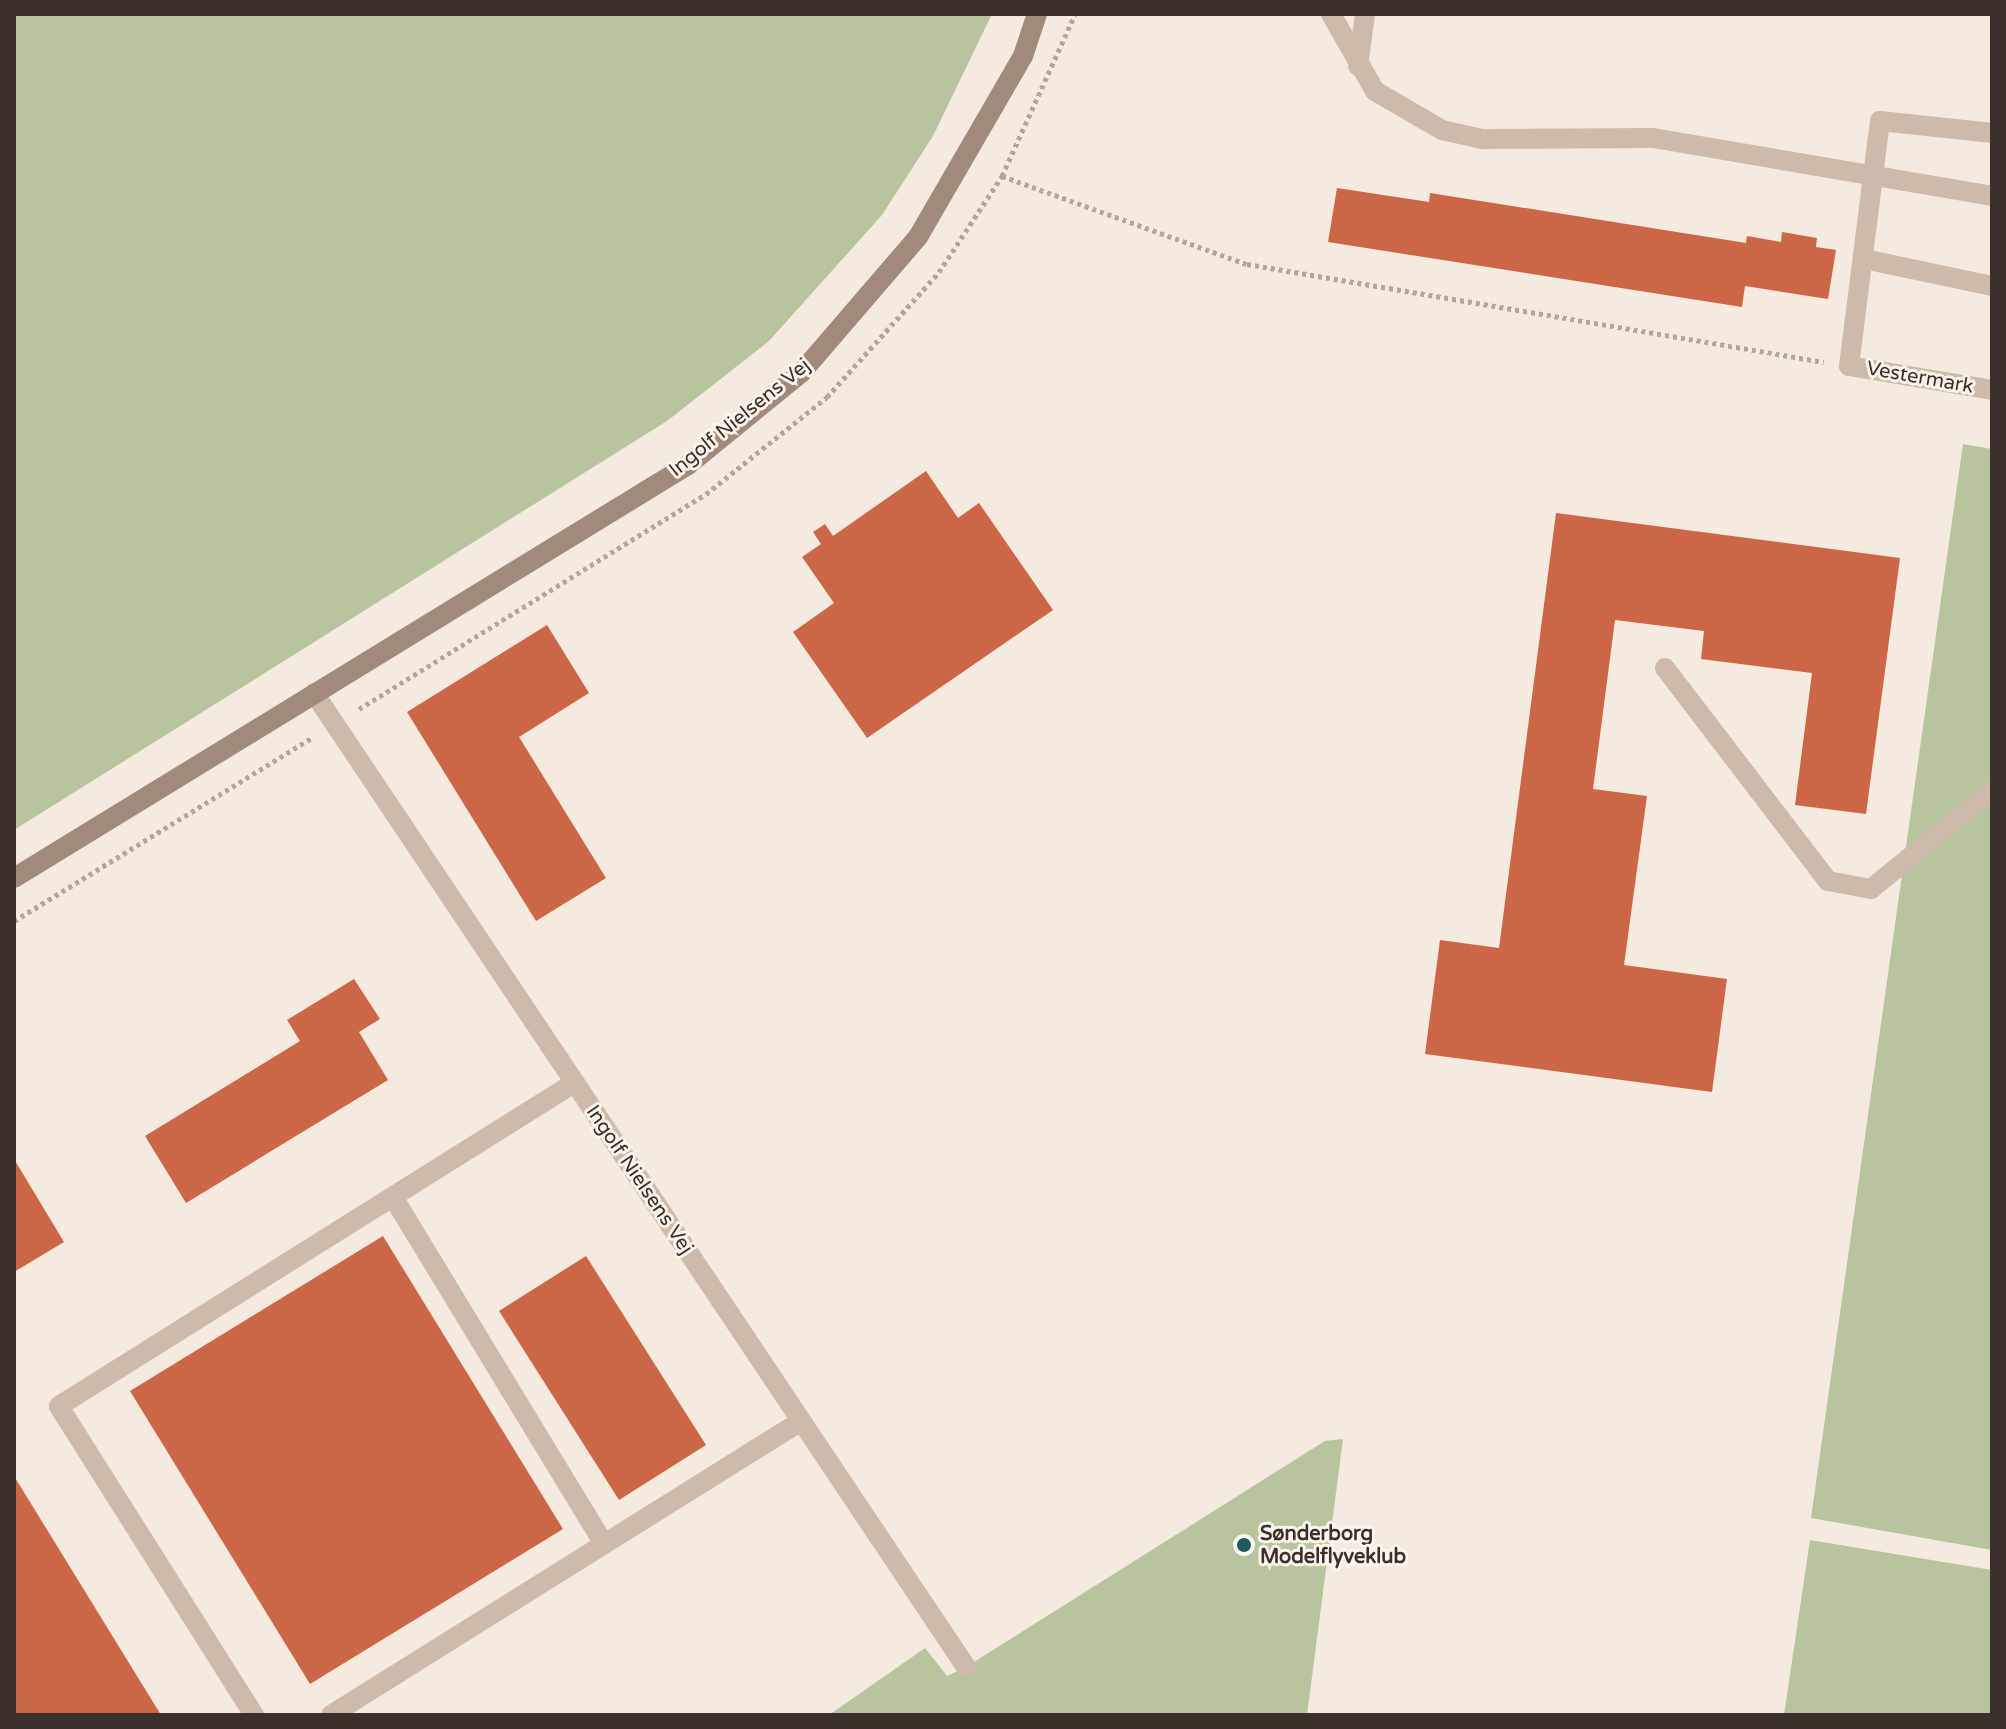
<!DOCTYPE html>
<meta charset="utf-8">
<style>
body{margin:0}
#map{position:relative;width:2006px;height:1729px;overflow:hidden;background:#f4eadf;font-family:"Varela Round",sans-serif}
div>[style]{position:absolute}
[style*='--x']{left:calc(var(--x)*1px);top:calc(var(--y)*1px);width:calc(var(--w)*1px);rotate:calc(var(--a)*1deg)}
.green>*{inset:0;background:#b7c49e}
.building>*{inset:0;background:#cb6646}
.path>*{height:5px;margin-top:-2.5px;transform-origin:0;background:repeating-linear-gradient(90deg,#b9a494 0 4px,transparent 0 8px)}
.lane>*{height:20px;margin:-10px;padding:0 10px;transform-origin:10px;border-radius:10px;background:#cdbaaa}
.street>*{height:20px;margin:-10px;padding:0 10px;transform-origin:10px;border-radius:10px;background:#cdbaaa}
.secondary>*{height:20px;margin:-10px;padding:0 10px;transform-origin:10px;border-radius:10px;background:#a1897b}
.dots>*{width:22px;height:22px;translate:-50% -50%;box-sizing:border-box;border:4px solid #fbf4ec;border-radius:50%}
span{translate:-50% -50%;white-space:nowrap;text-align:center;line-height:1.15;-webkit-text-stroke:6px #fbf4ec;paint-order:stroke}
.street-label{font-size:20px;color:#3a2f2a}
.poi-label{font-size:20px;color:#3a2f2a;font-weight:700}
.left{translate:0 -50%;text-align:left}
.frame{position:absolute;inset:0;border:16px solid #3a2f2a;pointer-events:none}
</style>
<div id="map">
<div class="green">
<div style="clip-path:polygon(14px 14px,992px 14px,933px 136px,882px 215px,769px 341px,667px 421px,14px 830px)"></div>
<div style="clip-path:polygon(1963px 444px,1992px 449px,1992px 1550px,1811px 1518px)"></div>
<div style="clip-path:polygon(1343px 1439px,1307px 1715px,829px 1715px,925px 1648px,947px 1676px,966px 1667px,1325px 1441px)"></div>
<div style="clip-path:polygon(1810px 1540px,1992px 1570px,1992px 1715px,1784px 1715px)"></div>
</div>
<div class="building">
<div style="clip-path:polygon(1337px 188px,1429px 202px,1430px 193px,1746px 243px,1747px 236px,1781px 242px,1782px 232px,1817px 238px,1816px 247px,1836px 250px,1828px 299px,1745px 286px,1742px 307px,1328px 242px)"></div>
<div style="clip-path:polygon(926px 471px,958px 518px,979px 503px,1053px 610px,867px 738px,793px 632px,834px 603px,802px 557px,821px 544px,813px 532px,825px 524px,833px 536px)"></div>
<div style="clip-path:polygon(1556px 513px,1900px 558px,1866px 814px,1795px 805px,1812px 673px,1701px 659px,1704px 631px,1615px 620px,1593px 789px,1647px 796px,1624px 965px,1727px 979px,1712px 1092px,1425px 1054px,1440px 940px,1499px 948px)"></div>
<div style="clip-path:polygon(547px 625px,589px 693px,519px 737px,606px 878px,536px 921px,407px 712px)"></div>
<div style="clip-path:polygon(354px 979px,380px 1019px,359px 1032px,388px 1080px,186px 1203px,145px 1136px,300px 1041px,287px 1020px)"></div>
<div style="clip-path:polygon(14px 1159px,64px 1242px,14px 1272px)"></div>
<div style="clip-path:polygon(383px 1236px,563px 1529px,310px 1684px,130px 1391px)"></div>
<div style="clip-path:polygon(586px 1256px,706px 1445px,619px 1500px,499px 1311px)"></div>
<div style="clip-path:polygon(14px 1476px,161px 1715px,14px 1715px)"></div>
</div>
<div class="path">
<div style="--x:1002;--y:176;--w:260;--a:19.8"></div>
<div style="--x:1247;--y:264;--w:585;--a:9.64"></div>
<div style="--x:359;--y:709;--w:408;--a:-31.8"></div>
<div style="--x:706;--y:494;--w:155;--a:-38.7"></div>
<div style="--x:827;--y:397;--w:168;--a:-48.1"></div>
<div style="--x:939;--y:272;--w:115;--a:-56.7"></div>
<div style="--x:1002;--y:176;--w:178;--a:-65.7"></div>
<div style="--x:14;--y:921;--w:351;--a:-31.6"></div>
</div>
<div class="lane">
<div style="--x:1331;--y:14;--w:89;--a:60.3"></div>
<div style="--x:1375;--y:91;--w:78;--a:30.2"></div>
<div style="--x:1442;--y:130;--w:41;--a:12.7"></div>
<div style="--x:1482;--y:139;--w:171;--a:-0.3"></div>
<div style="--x:1653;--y:138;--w:344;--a:9.7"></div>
<div style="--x:1358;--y:66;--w:52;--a:-82.3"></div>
<div style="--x:1864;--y:259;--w:131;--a:11.9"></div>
<div style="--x:1849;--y:366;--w:247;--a:-82.8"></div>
<div style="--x:1880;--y:121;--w:113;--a:6.1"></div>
<div style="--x:1665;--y:668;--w:268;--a:52.6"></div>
<div style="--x:1828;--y:881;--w:44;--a:10.5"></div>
<div style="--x:1871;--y:889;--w:156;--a:-39.3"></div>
<div style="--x:393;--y:1197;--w:406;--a:58.7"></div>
<div style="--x:254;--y:1715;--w:365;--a:-122.3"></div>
<div style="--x:59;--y:1406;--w:608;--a:-32.1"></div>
<div style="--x:331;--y:1715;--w:554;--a:-32.03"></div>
</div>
<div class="street">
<div style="--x:1849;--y:366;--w:145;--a:9.5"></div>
<div style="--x:314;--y:693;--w:1172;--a:56.2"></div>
</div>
<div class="secondary">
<div style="--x:14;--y:878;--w:790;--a:-31.5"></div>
<div style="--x:688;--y:465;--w:146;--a:-39.2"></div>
<div style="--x:801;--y:373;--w:179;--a:-49.3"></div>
<div style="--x:918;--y:237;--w:209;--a:-59.9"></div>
<div style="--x:1023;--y:56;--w:44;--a:-71.6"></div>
</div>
<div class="dots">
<div style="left:1244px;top:1545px;background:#1d595e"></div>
</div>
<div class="street-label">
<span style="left:1920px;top:378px;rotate:10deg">Vestermark</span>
<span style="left:740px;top:418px;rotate:-39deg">Ingolf Nielsens Vej</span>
<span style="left:639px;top:1180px;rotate:56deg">Ingolf Nielsens Vej</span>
</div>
<div class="poi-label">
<span class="left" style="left:1260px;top:1546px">Sønderborg<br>Modelflyveklub</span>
</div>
<div class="frame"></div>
</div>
